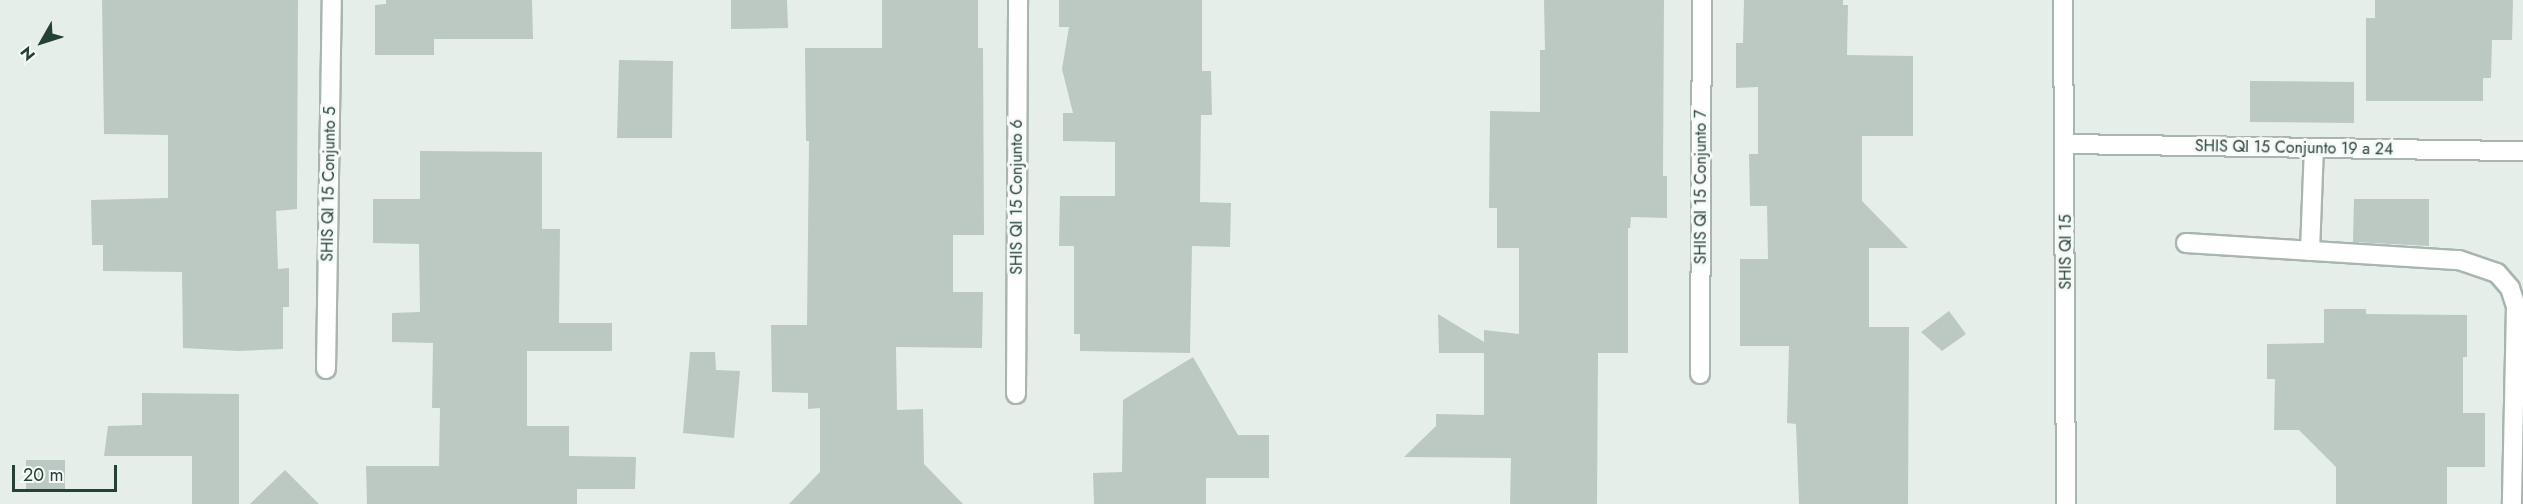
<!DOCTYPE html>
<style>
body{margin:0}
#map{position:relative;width:2523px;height:504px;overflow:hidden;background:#e6eee9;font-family:Jost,sans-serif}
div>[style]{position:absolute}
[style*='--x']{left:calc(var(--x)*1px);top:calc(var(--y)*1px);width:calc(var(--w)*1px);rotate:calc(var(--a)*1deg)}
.building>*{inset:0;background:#bbc9c2}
.roads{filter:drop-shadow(2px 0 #a8b6af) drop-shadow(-2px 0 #a8b6af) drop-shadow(0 2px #a8b6af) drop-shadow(0 -2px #a8b6af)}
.minor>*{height:18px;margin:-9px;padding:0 9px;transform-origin:9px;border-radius:9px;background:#fff}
span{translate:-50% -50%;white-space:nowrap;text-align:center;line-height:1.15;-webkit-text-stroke:6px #f6faf8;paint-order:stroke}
.street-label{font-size:16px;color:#254035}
.north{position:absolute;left:12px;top:12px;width:60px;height:60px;-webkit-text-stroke:4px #f6faf8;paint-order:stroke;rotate:231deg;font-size:16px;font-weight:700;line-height:24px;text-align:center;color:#254035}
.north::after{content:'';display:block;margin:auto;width:21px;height:27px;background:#254035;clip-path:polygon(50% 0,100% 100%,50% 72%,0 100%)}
.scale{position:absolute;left:12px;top:465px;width:105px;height:27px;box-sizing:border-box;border:3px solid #254035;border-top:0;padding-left:8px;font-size:18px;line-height:21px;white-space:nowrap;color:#254035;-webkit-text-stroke:4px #f6faf8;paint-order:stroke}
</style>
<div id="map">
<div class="building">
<div style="clip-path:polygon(102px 0,298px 0,297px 209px,276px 211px,278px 269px,289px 268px,289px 307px,283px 307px,283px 349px,239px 351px,183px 348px,182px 272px,103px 271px,103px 245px,92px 245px,91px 200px,168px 198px,168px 135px,104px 134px)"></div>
<div style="clip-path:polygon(386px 0,532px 0,533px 39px,434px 39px,434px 55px,375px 55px,375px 5px,386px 4px)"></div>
<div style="clip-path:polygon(731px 0,787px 0,788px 28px,731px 29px)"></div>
<div style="clip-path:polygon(882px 0,978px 0,978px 48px,983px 48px,984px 235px,953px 235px,953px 292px,983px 292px,982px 348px,896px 347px,897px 410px,923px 409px,924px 464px,963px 504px,789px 504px,820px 472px,820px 408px,808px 409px,808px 393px,772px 392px,771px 325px,807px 325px,809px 141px,806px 141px,805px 48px,882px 48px)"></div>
<div style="clip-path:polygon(1059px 0,1202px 0,1202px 71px,1211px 71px,1212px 115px,1201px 115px,1200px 202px,1231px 203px,1230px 247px,1192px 246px,1190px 353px,1080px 351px,1080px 334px,1074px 334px,1074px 246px,1059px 246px,1060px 196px,1115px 196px,1115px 142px,1063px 141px,1063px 113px,1073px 113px,1062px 69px,1069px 27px,1059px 27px)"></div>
<div style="clip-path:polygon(1544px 0,1664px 0,1663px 176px,1667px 176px,1667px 218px,1631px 217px,1630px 228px,1628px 228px,1628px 353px,1598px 353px,1597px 504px,1510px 504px,1511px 458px,1404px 457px,1436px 426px,1436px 414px,1484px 415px,1484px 353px,1439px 353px,1438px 314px,1484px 342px,1484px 330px,1519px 334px,1519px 248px,1497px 248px,1497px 208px,1489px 208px,1490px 111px,1540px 112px,1540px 50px,1545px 50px)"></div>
<div style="clip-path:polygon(1744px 0,1843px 0,1843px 5px,1848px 5px,1847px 55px,1913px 56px,1913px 136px,1862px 136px,1862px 201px,1908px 248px,1869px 248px,1869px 327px,1909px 327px,1908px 504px,1799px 504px,1796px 424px,1787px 423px,1789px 346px,1740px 346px,1740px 259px,1768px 259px,1767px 206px,1750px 206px,1749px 154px,1758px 154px,1758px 87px,1736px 88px,1736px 43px,1743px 43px)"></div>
<div style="clip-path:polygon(2375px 0,2513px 0,2512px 40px,2492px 40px,2491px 78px,2483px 78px,2483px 101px,2366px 101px,2366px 18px,2375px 18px)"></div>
<div style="clip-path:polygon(619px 60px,673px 61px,672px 138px,617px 138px)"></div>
<div style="clip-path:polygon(2250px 81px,2354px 82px,2354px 123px,2250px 122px)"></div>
<div style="clip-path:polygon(420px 151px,542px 152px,542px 229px,560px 229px,559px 323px,612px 323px,612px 351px,527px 351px,527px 426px,569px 426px,569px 456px,636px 457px,635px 489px,577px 489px,577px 504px,367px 504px,366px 466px,439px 466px,440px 408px,432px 408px,433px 343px,392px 342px,392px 313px,420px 312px,419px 244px,373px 243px,373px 199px,420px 199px)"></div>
<div style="clip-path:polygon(2354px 199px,2429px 199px,2429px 246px,2353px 242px)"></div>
<div style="clip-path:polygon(2324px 309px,2366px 309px,2366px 314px,2467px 315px,2467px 357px,2463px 357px,2463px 413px,2485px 413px,2485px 467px,2447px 467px,2447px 504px,2336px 504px,2336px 467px,2299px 430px,2274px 430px,2275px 379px,2267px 379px,2267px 344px,2324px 343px)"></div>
<div style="clip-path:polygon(1949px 311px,1966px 334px,1942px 351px,1921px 332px)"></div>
<div style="clip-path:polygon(690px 352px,715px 352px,716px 370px,740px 371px,734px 438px,683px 433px)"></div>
<div style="clip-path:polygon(1193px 357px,1238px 435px,1269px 435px,1269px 478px,1206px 478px,1206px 504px,1094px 504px,1093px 473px,1122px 472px,1123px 400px)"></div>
<div style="clip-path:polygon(142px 393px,239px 394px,239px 504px,192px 504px,192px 456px,104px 456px,108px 426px,142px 425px)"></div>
<div style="clip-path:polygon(26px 460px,65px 460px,65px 490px,26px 490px)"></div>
<div style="clip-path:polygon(285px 470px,319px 504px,250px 504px)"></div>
</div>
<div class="roads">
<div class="minor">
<div style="--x:2063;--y:0;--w:504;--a:89.66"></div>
<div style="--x:2066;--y:144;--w:457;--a:0.9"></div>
<div style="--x:2186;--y:243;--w:274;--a:3.6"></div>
<div style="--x:2459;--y:260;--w:40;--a:18.9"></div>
<div style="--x:2497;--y:273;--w:20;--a:49"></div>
<div style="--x:2510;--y:288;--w:20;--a:72"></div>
<div style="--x:2516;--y:307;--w:197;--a:91.2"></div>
<div style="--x:2310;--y:251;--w:103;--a:-87.8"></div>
<div style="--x:326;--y:369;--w:369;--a:-89.1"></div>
<div style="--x:1700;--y:374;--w:374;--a:-89.7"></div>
<div style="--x:1016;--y:394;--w:394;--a:-89.7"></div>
</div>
</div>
<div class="street-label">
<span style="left:2294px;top:148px;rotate:1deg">SHIS QI 15 Conjunto 19 a 24</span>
<span style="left:329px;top:184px;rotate:-89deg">SHIS QI 15 Conjunto 5</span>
<span style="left:1701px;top:187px;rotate:-90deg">SHIS QI 15 Conjunto 7</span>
<span style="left:1017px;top:197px;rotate:-90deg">SHIS QI 15 Conjunto 6</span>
<span style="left:2066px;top:252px;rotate:-90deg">SHIS QI 15</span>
</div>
<div class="north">N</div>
<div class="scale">20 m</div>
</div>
